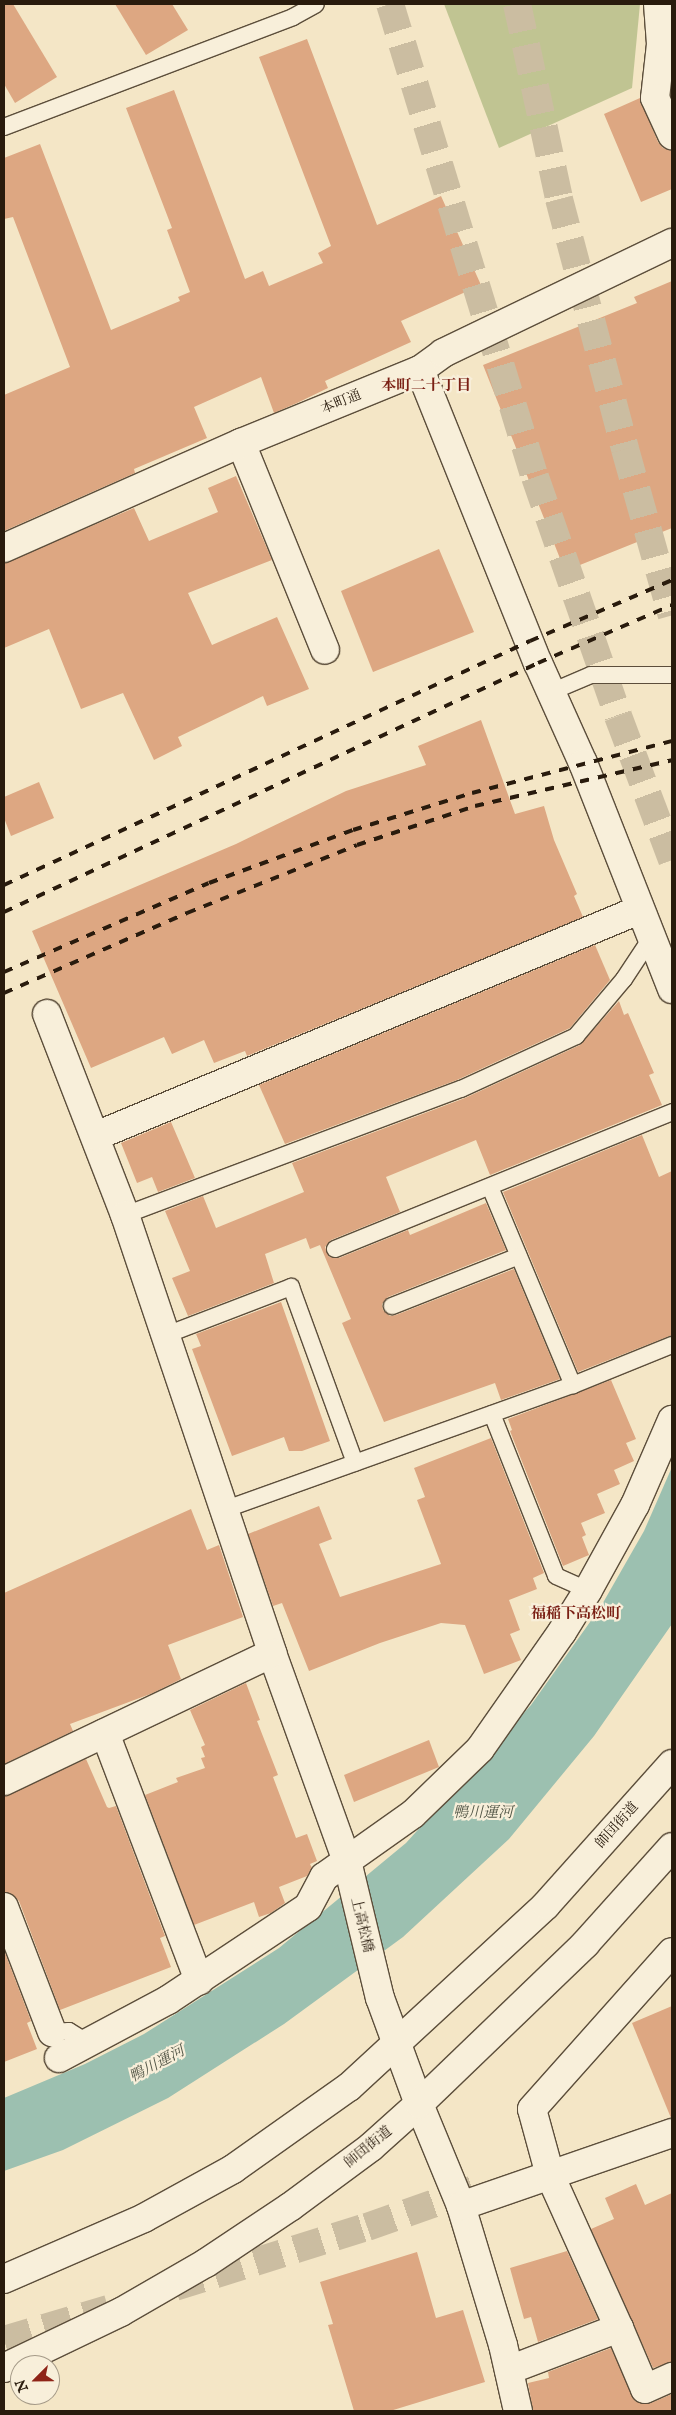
<!DOCTYPE html>
<meta charset="utf-8">
<style>
body{margin:0}
#map{position:relative;width:676px;height:2415px;overflow:hidden;background:#f4e6c6;font-family:"IM FELL English","Noto Serif JP",serif}
div>[style]{position:absolute}
[style*='--x']{left:calc(var(--x)*1px);top:calc(var(--y)*1px);width:calc(var(--w)*1px);rotate:calc(var(--a)*1deg)}
.green>*{inset:0;background:#c0c492}
.water>*{inset:0;background:#9cc0b0}
.building>*{inset:0;background:#dda782}
.motorway-tunnel>*{height:28px;margin-top:-14px;transform-origin:0;background:repeating-linear-gradient(90deg,#cbbda1 0 28px,transparent 0 42px)}
.roads{filter:drop-shadow(1px 0 #5c4e3b) drop-shadow(-1px 0 #5c4e3b) drop-shadow(0 1px #5c4e3b) drop-shadow(0 -1px #5c4e3b)}
.service>*{height:16px;margin:-8px;padding:0 8px;transform-origin:8px;border-radius:8px;background:#f8efda}
.minor>*{height:28px;margin:-14px;padding:0 14px;transform-origin:14px;border-radius:14px;background:#f8efda}
.tertiary>*{height:28px;margin:-14px;padding:0 14px;transform-origin:14px;border-radius:14px;background:#f8efda}
.rail>*{height:4px;margin-top:-2px;transform-origin:0;background:repeating-linear-gradient(90deg,#291b0d 0 9px,transparent 0 18px)}
span{translate:-50% -50%;white-space:nowrap;text-align:center;line-height:1.15;-webkit-text-stroke:4.5px #f8efda;paint-order:stroke}
.street-label{font-size:14px;color:#291b0d}
.neighbourhood-label{font-size:15px;color:#7a1f14;font-weight:700}
.water-label{font-size:15px;color:#515546;font-style:italic}
.frame{position:absolute;inset:0;border:5px solid #291b0d;pointer-events:none}
.north{position:absolute;left:10px;top:2355px;width:50px;height:50px;box-sizing:border-box;background:#f8efda;border:1px solid #a59a88;border-radius:50%;rotate:247deg;font-size:14px;font-weight:700;line-height:20px;text-align:center;color:#291b0d}
.north::after{content:'';display:block;margin:auto;width:18px;height:22px;background:#8f2418;clip-path:polygon(50% 0,100% 100%,50% 72%,0 100%)}
</style>
<div id="map">
<div class="green">
<div style="clip-path:polygon(444px 4px,640px 4px,632px 88px,499px 148px)"></div>
</div>
<div class="water">
<div style="clip-path:polygon(672px 1467px,672px 1624px,594px 1736px,509px 1839px,403px 1937px,284px 2024px,168px 2098px,63px 2150px,4px 2171px,4px 2098px,85px 2064px,144px 2034px,279px 1948px,406px 1843px,531px 1705px,600px 1608px,644px 1531px)"></div>
</div>
<div class="building">
<div style="clip-path:polygon(4px 4px,13px 4px,57px 77px,15px 103px,4px 84px)"></div>
<div style="clip-path:polygon(115px 4px,172px 4px,188px 30px,146px 55px)"></div>
<div style="clip-path:polygon(307px 39px,377px 225px,441px 196px,481px 285px,401px 321px,411px 342px,325px 381px,328px 388px,297px 403px,274px 413px,261px 377px,194px 407px,207px 438px,134px 469px,135px 473px,4px 531px,4px 395px,70px 367px,13px 217px,4px 219px,4px 158px,40px 144px,111px 330px,180px 301px,178px 297px,190px 292px,167px 230px,172px 228px,126px 108px,174px 90px,245px 279px,263px 271px,269px 286px,323px 263px,318px 253px,331px 246px,259px 57px)"></div>
<div style="clip-path:polygon(640px 98px,658px 142px,663px 148px,672px 150px,672px 189px,641px 202px,604px 114px)"></div>
<div style="clip-path:polygon(672px 281px,672px 528px,565px 571px,483px 365px,637px 303px,634px 297px)"></div>
<div style="clip-path:polygon(236px 476px,272px 560px,188px 593px,212px 645px,277px 617px,309px 689px,267px 706px,263px 696px,178px 737px,182px 746px,154px 760px,123px 693px,81px 709px,49px 629px,4px 648px,4px 563px,134px 508px,149px 541px,218px 512px,208px 488px)"></div>
<div style="clip-path:polygon(439px 549px,474px 632px,373px 672px,341px 591px)"></div>
<div style="clip-path:polygon(481px 720px,515px 814px,544px 806px,554px 840px,577px 894px,574px 896px,583px 917px,247px 1056px,245px 1051px,214px 1063px,204px 1040px,172px 1054px,164px 1037px,91px 1068px,32px 931px,236px 844px,346px 791px,426px 765px,418px 746px)"></div>
<div style="clip-path:polygon(39px 782px,54px 818px,11px 836px,4px 818px,4px 797px)"></div>
<div style="clip-path:polygon(595px 945px,610px 980px,570px 1028px,457px 1080px,285px 1144px,259px 1085px)"></div>
<div style="clip-path:polygon(619px 1001px,624px 1015px,628px 1013px,654px 1073px,649px 1075px,662px 1105px,490px 1175px,476px 1140px,386px 1177px,400px 1212px,331px 1240px,325px 1247px,329px 1257px,339px 1258px,408px 1230px,410px 1235px,486px 1203px,506px 1250px,388px 1297px,382px 1304px,383px 1310px,390px 1316px,396px 1315px,514px 1269px,560px 1379px,501px 1400px,495px 1383px,384px 1422px,342px 1323px,351px 1319px,320px 1245px,310px 1249px,306px 1238px,265px 1254px,274px 1283px,188px 1316px,172px 1278px,190px 1271px,165px 1211px,203px 1196px,216px 1228px,304px 1192px,292px 1163px,465px 1098px,580px 1045px)"></div>
<div style="clip-path:polygon(171px 1122px,195px 1178px,158px 1192px,152px 1177px,137px 1183px,121px 1143px)"></div>
<div style="clip-path:polygon(642px 1135px,659px 1177px,672px 1171px,672px 1335px,578px 1372px,503px 1192px)"></div>
<div style="clip-path:polygon(281px 1302px,330px 1441px,302px 1451px,289px 1451px,284px 1437px,232px 1456px,192px 1349px,201px 1346px,196px 1334px)"></div>
<div style="clip-path:polygon(611px 1380px,636px 1439px,626px 1443px,634px 1461px,614px 1470px,620px 1484px,597px 1494px,605px 1513px,581px 1523px,586px 1535px,582px 1537px,589px 1555px,563px 1566px,510px 1431px,512px 1430px,508px 1419px)"></div>
<div style="clip-path:polygon(491px 1438px,544px 1573px,533px 1578px,537px 1589px,509px 1600px,520px 1630px,510px 1634px,521px 1660px,484px 1674px,465px 1625px,441px 1623px,380px 1643px,309px 1671px,282px 1603px,273px 1606px,248px 1534px,319px 1506px,332px 1539px,319px 1544px,340px 1597px,441px 1564px,417px 1500px,425px 1497px,414px 1468px)"></div>
<div style="clip-path:polygon(191px 1509px,207px 1550px,219px 1545px,243px 1617px,168px 1645px,181px 1679px,153px 1693px,70px 1724px,73px 1731px,4px 1764px,4px 1593px)"></div>
<div style="clip-path:polygon(246px 1683px,260px 1720px,257px 1721px,278px 1775px,273px 1777px,296px 1838px,307px 1834px,317px 1861px,310px 1864px,312px 1868px,307px 1876px,279px 1887px,285px 1903px,271px 1913px,259px 1917px,254px 1902px,194px 1925px,145px 1795px,178px 1782px,176px 1778px,205px 1768px,201px 1758px,205px 1757px,201px 1747px,205px 1745px,190px 1710px)"></div>
<div style="clip-path:polygon(429px 1740px,439px 1767px,354px 1802px,344px 1775px)"></div>
<div style="clip-path:polygon(86px 1759px,107px 1807px,109px 1808px,116px 1806px,165px 1936px,160px 1938px,171px 1967px,60px 2010px,19px 1901px,13px 1895px,4px 1892px,4px 1796px)"></div>
<div style="clip-path:polygon(4px 1950px,31px 2021px,27px 2023px,37px 2049px,4px 2062px)"></div>
<div style="clip-path:polygon(672px 2006px,672px 2118px,671px 2118px,632px 2023px)"></div>
<div style="clip-path:polygon(636px 2184px,645px 2205px,672px 2193px,672px 2362px,653px 2368px,591px 2229px,614px 2219px,605px 2198px)"></div>
<div style="clip-path:polygon(567px 2251px,598px 2319px,538px 2342px,531px 2317px,524px 2319px,510px 2268px)"></div>
<div style="clip-path:polygon(417px 2252px,436px 2318px,463px 2310px,485px 2382px,390px 2411px,354px 2411px,328px 2325px,333px 2324px,320px 2282px)"></div>
<div style="clip-path:polygon(611px 2348px,635px 2401px,643px 2404px,651px 2403px,672px 2394px,672px 2411px,533px 2411px,528px 2383px,549px 2378px,548px 2372px)"></div>
</div>
<div class="motorway-tunnel">
<div style="--x:390;--y:4;--w:495;--a:73"></div>
<div style="--x:535;--y:477;--w:253;--a:70.8"></div>
<div style="--x:618;--y:716;--w:154;--a:69.4"></div>
<div style="--x:517;--y:4;--w:199;--a:77.8"></div>
<div style="--x:559;--y:199;--w:259;--a:75.2"></div>
<div style="--x:625;--y:449;--w:173;--a:74.3"></div>
<div style="--x:175;--y:2287;--w:201;--a:-17.4"></div>
<div style="--x:367;--y:2227;--w:118;--a:-19.4"></div>
<div style="--x:4;--y:2340;--w:109;--a:-16.6"></div>
</div>
<div class="roads">
<div class="service">
<div style="--x:4;--y:127;--w:309;--a:-20.8"></div>
<div style="--x:293;--y:17;--w:26;--a:-29"></div>
<div style="--x:551;--y:692;--w:43;--a:-23"></div>
<div style="--x:591;--y:675;--w:81;--a:0"></div>
<div style="--x:490;--y:1187;--w:215;--a:67.3"></div>
<div style="--x:125;--y:1215;--w:359;--a:-20.6"></div>
<div style="--x:461;--y:1089;--w:127;--a:-24.7"></div>
<div style="--x:576;--y:1036;--w:75;--a:-49.9"></div>
<div style="--x:624;--y:979;--w:49;--a:-56.6"></div>
<div style="--x:335;--y:1249;--w:364;--a:-22.1"></div>
<div style="--x:392;--y:1306;--w:136;--a:-21.5"></div>
<div style="--x:166;--y:1335;--w:134;--a:-21"></div>
<div style="--x:291;--y:1287;--w:187;--a:70"></div>
<div style="--x:492;--y:1414;--w:174;--a:68.4"></div>
<div style="--x:556;--y:1576;--w:35;--a:24"></div>
<div style="--x:226;--y:1509;--w:368;--a:-19.7"></div>
<div style="--x:573;--y:1385;--w:107;--a:-22"></div>
<div style="--x:52;--y:2032;--w:17;--a:-3"></div>
<div style="--x:69;--y:2031;--w:22;--a:32"></div>
</div>
<div class="minor">
<div style="--x:672;--y:39;--w:12;--a:156"></div>
<div style="--x:661;--y:44;--w:54;--a:96.3"></div>
<div style="--x:655;--y:98;--w:41;--a:65.3"></div>
<div style="--x:241;--y:443;--w:223;--a:67.9"></div>
<div style="--x:4;--y:548;--w:259;--a:-23.9"></div>
<div style="--x:241;--y:443;--w:193;--a:-22.2"></div>
<div style="--x:420;--y:370;--w:29;--a:-36"></div>
<div style="--x:443;--y:353;--w:254;--a:-25.7"></div>
<div style="--x:47;--y:1014;--w:216;--a:68.8"></div>
<div style="--x:125;--y:1215;--w:462;--a:71.4"></div>
<div style="--x:272;--y:1653;--w:221;--a:70.2"></div>
<div style="--x:347;--y:1861;--w:141;--a:76.5"></div>
<div style="--x:380;--y:1998;--w:113;--a:69.8"></div>
<div style="--x:419;--y:2104;--w:110;--a:67.6"></div>
<div style="--x:461;--y:2206;--w:145;--a:73.2"></div>
<div style="--x:503;--y:2345;--w:68;--a:77.2"></div>
<div style="--x:96;--y:1136;--w:588;--a:-22.6"></div>
<div style="--x:105;--y:1733;--w:265;--a:69.2"></div>
<div style="--x:4;--y:1781;--w:297;--a:-25.5"></div>
<div style="--x:4;--y:1907;--w:134;--a:69"></div>
<div style="--x:59;--y:2058;--w:123;--a:-28"></div>
<div style="--x:168;--y:2000;--w:168;--a:-33.6"></div>
<div style="--x:308;--y:1907;--w:34;--a:-62"></div>
<div style="--x:324;--y:1877;--w:109;--a:-35.3"></div>
<div style="--x:413;--y:1814;--w:93;--a:-44.1"></div>
<div style="--x:480;--y:1749;--w:143;--a:-55"></div>
<div style="--x:562;--y:1632;--w:49;--a:-58.2"></div>
<div style="--x:588;--y:1590;--w:97;--a:-61.1"></div>
<div style="--x:635;--y:1505;--w:93;--a:-66.5"></div>
<div style="--x:461;--y:2206;--w:223;--a:-19.1"></div>
<div style="--x:619;--y:2328;--w:168;--a:-114.3"></div>
<div style="--x:550;--y:2175;--w:68;--a:-105.3"></div>
<div style="--x:532;--y:2109;--w:210;--a:-48.3"></div>
<div style="--x:509;--y:2370;--w:118;--a:-20.9"></div>
<div style="--x:619;--y:2328;--w:66;--a:66.9"></div>
<div style="--x:645;--y:2389;--w:30;--a:-24"></div>
</div>
<div class="tertiary">
<div style="--x:658;--y:4;--w:40;--a:85.7"></div>
<div style="--x:420;--y:370;--w:316;--a:68.1"></div>
<div style="--x:538;--y:663;--w:110;--a:65.8"></div>
<div style="--x:583;--y:763;--w:243;--a:68.5"></div>
<div style="--x:4;--y:2279;--w:153;--a:-23.5"></div>
<div style="--x:144;--y:2218;--w:102;--a:-28.8"></div>
<div style="--x:233;--y:2169;--w:142;--a:-35.3"></div>
<div style="--x:349;--y:2087;--w:268;--a:-42.7"></div>
<div style="--x:546;--y:1905;--w:189;--a:-48.2"></div>
<div style="--x:4;--y:2368;--w:130;--a:-25.6"></div>
<div style="--x:121;--y:2312;--w:98;--a:-30"></div>
<div style="--x:206;--y:2263;--w:101;--a:-33.7"></div>
<div style="--x:290;--y:2207;--w:101;--a:-36.5"></div>
<div style="--x:371;--y:2147;--w:64;--a:-41.9"></div>
<div style="--x:419;--y:2104;--w:231;--a:-43.9"></div>
<div style="--x:585;--y:1944;--w:130;--a:-48.1"></div>
</div>
</div>
<div class="rail">
<div style="--x:4;--y:885;--w:580;--a:-24.89"></div>
<div style="--x:530;--y:641;--w:155;--a:-23.2"></div>
<div style="--x:4;--y:912;--w:589;--a:-25"></div>
<div style="--x:538;--y:663;--w:146;--a:-23.4"></div>
<div style="--x:4;--y:972;--w:223;--a:-23.5"></div>
<div style="--x:209;--y:883;--w:153;--a:-20.2"></div>
<div style="--x:353;--y:830;--w:125;--a:-17.3"></div>
<div style="--x:472;--y:793;--w:207;--a:-14.6"></div>
<div style="--x:4;--y:993;--w:200;--a:-23.6"></div>
<div style="--x:187;--y:913;--w:183;--a:-21.8"></div>
<div style="--x:357;--y:845;--w:124;--a:-18.3"></div>
<div style="--x:475;--y:806;--w:202;--a:-13.1"></div>
</div>
<div class="street-label">
<span style="left:341px;top:402px;rotate:-22deg">本町通</span>
<span style="left:617px;top:1825px;rotate:-48deg">師団街道</span>
<span style="left:362px;top:1925px;rotate:77deg">上高松橋</span>
<span style="left:368px;top:2147px;rotate:-39deg">師団街道</span>
</div>
<div class="neighbourhood-label">
<span style="left:426px;top:386px">本町二十丁目</span>
<span style="left:576px;top:1614px">福稲下高松町</span>
</div>
<div class="water-label">
<span style="left:483px;top:1813px">鴨川運河</span>
<span style="left:157px;top:2064px;rotate:-28deg">鴨川運河</span>
</div>
<div class="frame"></div>
<div class="north">N</div>
</div>
